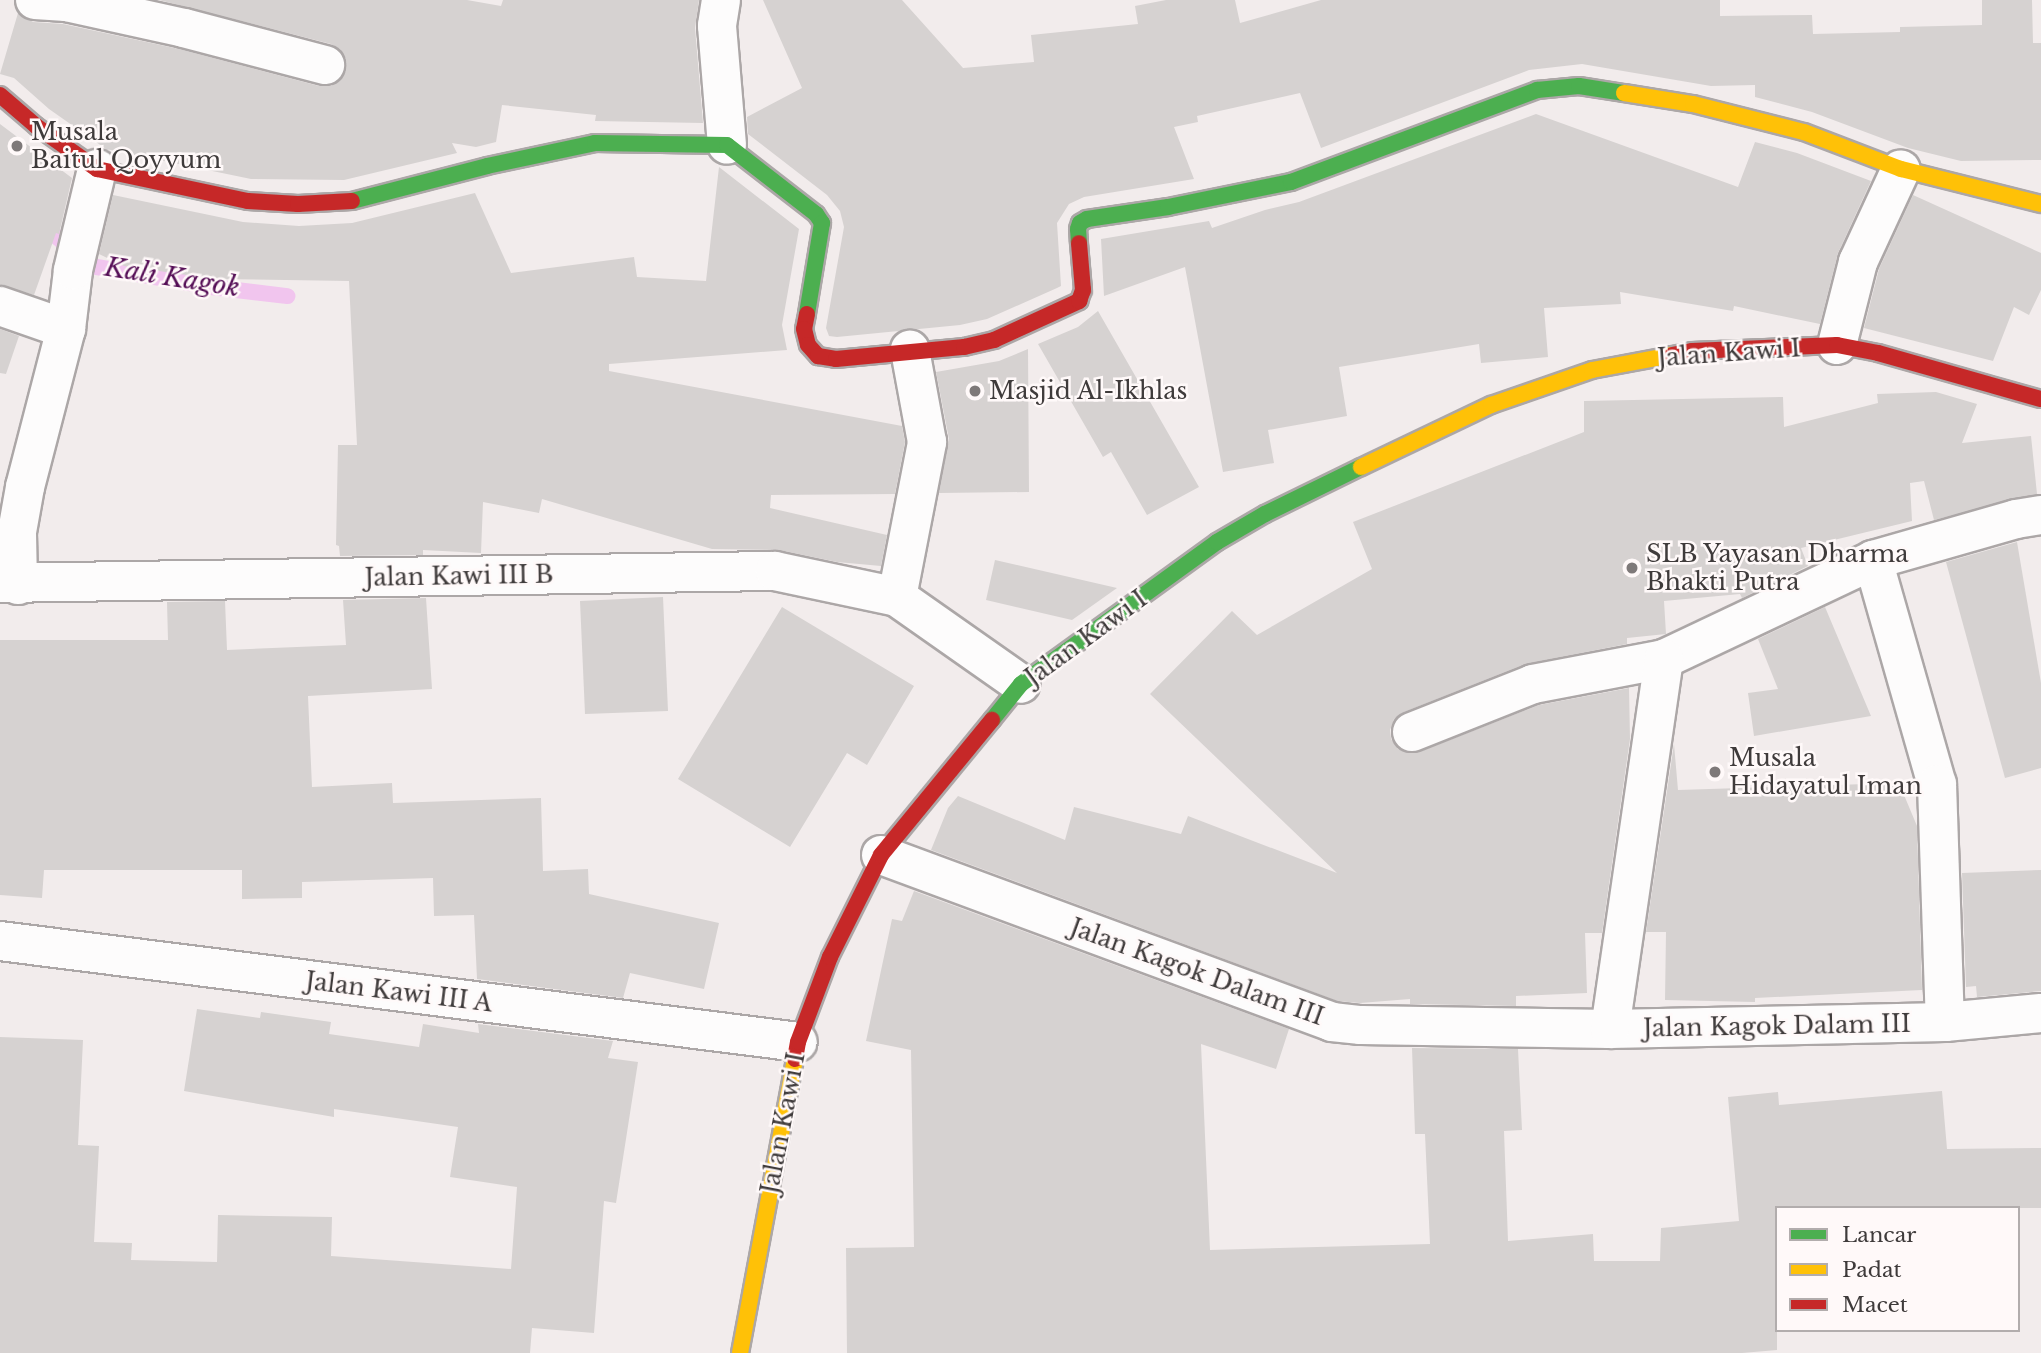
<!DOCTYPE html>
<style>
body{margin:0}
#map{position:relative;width:2041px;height:1353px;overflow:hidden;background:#f2ecec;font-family:"Libre Baskerville",serif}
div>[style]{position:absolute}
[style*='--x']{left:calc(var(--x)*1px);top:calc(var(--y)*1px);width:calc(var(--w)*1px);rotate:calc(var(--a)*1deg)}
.stream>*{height:16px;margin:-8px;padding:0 8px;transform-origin:8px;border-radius:8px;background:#f1c5ee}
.building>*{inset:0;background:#d6d2d1}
.roads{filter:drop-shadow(2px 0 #aca7a7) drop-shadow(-2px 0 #aca7a7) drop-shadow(0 2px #aca7a7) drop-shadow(0 -2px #aca7a7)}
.street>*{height:38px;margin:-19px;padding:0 19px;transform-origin:19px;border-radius:19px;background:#fdfcfc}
.fast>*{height:16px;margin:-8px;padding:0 8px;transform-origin:8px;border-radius:8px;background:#4caf50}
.slow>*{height:16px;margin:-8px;padding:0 8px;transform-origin:8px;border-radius:8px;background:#ffc107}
.jam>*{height:16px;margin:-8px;padding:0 8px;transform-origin:8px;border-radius:8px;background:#c62828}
.dots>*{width:19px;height:19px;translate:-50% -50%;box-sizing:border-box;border:4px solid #fff9f9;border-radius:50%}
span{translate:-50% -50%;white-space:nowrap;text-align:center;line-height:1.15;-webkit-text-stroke:5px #fff9f9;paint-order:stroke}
.poi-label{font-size:24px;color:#3f3b3b}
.left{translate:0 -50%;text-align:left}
.street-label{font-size:24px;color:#3f3b3b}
.water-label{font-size:26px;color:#550e56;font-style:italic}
.legend{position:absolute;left:1775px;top:1206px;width:245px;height:126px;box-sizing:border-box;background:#fff9f9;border:2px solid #b2adad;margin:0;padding:9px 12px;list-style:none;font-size:21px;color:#3f3b3b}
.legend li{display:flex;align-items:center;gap:14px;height:35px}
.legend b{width:35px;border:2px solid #b2adad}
</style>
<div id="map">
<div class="stream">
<div style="--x:38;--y:221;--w:70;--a:40.3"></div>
<div style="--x:91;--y:266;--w:122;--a:9.9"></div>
<div style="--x:211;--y:287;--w:77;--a:6.8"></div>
</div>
<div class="building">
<div style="clip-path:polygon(159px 0,467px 0,501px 6px,503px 0,699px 0,695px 28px,703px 123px,595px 121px,596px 115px,502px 105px,496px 142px,476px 147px,452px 143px,457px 153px,344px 180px,251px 179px,106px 149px,49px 109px,14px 78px,0 74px,18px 13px,33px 22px,63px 24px,179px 49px,319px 86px,331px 86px,340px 81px,346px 71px,346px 59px,340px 49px,331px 44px)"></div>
<div style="clip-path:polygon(763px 0,902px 0,963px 68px,1034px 62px,1031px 35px,1138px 24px,1135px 6px,1166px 0,1235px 0,1240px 23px,1321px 0,1720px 0,1720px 16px,1812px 15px,1813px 34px,1900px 32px,1900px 27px,1982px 25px,1982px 0,2032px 0,2033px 43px,2041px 43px,2041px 160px,1961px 161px,1908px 148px,1812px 112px,1755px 97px,1755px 85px,1711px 86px,1582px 64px,1529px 70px,1321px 148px,1300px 93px,1197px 116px,1198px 122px,1174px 127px,1194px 179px,1084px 197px,1069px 204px,1057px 223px,1061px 286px,1057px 288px,987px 319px,960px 325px,837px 337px,829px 336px,826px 328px,844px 227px,840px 211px,827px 195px,748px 134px,747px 117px,802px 88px)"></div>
<div style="clip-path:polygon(1536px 114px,1738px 187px,1755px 142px,1797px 153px,1871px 181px,1838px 253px,1820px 324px,1734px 306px,1733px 311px,1620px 292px,1621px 304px,1544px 308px,1548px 357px,1481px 363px,1479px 344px,1339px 367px,1347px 416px,1268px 430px,1274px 463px,1223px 472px,1185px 267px,1104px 296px,1101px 239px,1209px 221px,1212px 228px,1265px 210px,1299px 202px)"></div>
<div style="clip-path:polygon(0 124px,72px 178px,59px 234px,56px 233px,34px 295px,0 285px)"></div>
<div style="clip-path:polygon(719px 167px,799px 229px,782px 325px,787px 350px,609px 364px,609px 371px,902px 426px,905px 442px,895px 494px,771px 495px,770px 508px,887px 535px,881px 566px,837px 562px,779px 550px,712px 549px,542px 499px,539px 513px,483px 502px,481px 553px,423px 550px,423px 555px,340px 556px,339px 546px,336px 545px,338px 445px,357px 445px,349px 281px,215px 279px,124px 266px,99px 254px,113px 195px,243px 222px,299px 226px,352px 223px,475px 193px,511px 273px,634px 257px,637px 277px,706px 281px)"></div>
<div style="clip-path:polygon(1913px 195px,2041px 253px,2041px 290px,2029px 315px,2014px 307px,1993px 361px,1864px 328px,1879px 269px)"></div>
<div style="clip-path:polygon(1098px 311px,1199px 487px,1147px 515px,1111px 452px,1103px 457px,1038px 344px,1078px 327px)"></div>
<div style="clip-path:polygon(0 329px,19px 336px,6px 374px,0 373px)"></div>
<div style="clip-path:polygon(1028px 349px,1029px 492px,939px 493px,949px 439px,936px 372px,999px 361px)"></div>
<div style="clip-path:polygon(1936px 392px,1977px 404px,1962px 443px,2031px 436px,2037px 494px,1934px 520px,1924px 481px,1910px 483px,1912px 521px,1801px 548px,1808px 566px,1742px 598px,1740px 594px,1664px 601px,1666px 634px,1627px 638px,1627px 644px,1525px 664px,1404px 712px,1394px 719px,1390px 730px,1391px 739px,1398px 749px,1408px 753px,1419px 752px,1539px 705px,1629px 688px,1630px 739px,1602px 933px,1585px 933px,1587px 993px,1516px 996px,1516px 1006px,1410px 1004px,1410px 999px,1360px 1003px,1337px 1001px,931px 850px,948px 808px,958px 796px,1065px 840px,1074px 807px,1181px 834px,1188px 816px,1337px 873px,1150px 694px,1232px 611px,1257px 635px,1372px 569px,1353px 522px,1584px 432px,1584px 401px,1783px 397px,1784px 427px,1878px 403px,1877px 394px)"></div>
<div style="clip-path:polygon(2017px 542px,2041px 683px,2041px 768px,2005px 778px,1946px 562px)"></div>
<div style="clip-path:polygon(995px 560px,1117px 588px,1072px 620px,986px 600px)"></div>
<div style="clip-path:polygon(663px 597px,668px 711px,585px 714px,580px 601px)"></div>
<div style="clip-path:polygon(426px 598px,432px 689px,308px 696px,312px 787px,392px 783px,393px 803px,541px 798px,543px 871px,588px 869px,589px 894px,719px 923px,704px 989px,630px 973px,623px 998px,477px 979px,474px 915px,434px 916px,433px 878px,302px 882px,302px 898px,242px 899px,242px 870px,44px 870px,42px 898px,0 895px,0 640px,168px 640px,167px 602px,225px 601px,227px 650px,346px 645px,343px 600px)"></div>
<div style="clip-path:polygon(782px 607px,914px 686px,867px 765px,847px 753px,790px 847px,678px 779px)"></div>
<div style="clip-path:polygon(1825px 607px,1871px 716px,1754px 736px,1748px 693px,1778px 689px,1758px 639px)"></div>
<div style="clip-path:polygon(1674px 744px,1678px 790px,1899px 783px,1917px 826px,1922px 990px,1755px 998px,1755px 1002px,1665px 1000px,1666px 932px,1646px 932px)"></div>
<div style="clip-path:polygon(2041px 870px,2041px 991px,1977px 997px,1976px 986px,1966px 987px,1962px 873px)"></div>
<div style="clip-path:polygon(914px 891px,1289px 1029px,1276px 1069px,1201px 1044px,1210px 1250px,1430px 1244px,1425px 1134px,1415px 1134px,1412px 1048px,1518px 1049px,1522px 1130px,1504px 1131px,1508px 1241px,1593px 1234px,1594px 1261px,1660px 1261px,1661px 1228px,1739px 1221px,1728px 1097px,1778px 1092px,1779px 1105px,1942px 1091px,1947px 1149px,2041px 1148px,2041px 1208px,1777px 1208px,1777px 1350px,1742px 1353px,847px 1353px,846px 1248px,914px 1247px,911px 1050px,866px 1041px,892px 919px,902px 921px)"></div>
<div style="clip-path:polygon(197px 1009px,260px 1018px,261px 1012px,331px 1022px,329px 1034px,419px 1047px,423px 1024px,479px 1033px,478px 1024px,613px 1041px,608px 1058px,638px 1062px,616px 1203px,604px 1201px,594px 1333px,532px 1328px,530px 1353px,0 1353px,0 1037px,83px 1040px,78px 1145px,99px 1146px,94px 1242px,132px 1243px,131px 1260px,217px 1262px,218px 1215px,332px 1217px,331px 1256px,511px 1269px,517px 1187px,450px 1177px,458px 1127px,334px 1109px,334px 1117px,184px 1091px)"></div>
</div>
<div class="roads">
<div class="street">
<div style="--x:35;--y:0;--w:31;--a:4"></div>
<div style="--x:66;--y:2;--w:121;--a:12.4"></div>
<div style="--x:184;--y:28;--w:146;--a:14.7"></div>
<div style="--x:721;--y:0;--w:26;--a:99"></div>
<div style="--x:717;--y:26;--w:119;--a:85.2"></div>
<div style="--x:0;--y:306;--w:70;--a:19.2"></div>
<div style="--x:1837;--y:345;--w:86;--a:-75.8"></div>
<div style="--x:1858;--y:262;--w:102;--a:-65.2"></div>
<div style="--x:1873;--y:560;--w:233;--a:74.1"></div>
<div style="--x:1937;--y:784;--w:238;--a:88.1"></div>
<div style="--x:0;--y:583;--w:775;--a:-0.89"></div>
<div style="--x:775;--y:571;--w:125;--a:12"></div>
<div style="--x:897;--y:597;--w:151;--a:35.1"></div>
<div style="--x:18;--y:585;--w:53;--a:-91.1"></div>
<div style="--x:17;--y:532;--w:46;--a:-79.9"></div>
<div style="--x:25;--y:487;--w:163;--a:-75.5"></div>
<div style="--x:66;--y:329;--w:59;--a:-83.2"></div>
<div style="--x:73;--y:270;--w:104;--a:-76.6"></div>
<div style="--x:897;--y:597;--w:158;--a:-79"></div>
<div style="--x:927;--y:442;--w:94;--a:-100.5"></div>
<div style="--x:1412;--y:732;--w:130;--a:-21.6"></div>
<div style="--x:1533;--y:684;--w:133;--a:-10.8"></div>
<div style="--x:1664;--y:659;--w:231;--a:-25.3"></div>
<div style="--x:1873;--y:560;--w:149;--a:-16"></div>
<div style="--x:2016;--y:519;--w:25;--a:-9"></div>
<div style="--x:881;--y:855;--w:481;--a:20.3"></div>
<div style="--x:1332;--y:1022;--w:29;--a:6"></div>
<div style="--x:1361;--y:1025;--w:249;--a:0.9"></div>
<div style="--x:1610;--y:1029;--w:335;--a:-1.2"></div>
<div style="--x:1945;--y:1022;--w:96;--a:-5.4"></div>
<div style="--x:0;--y:941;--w:804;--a:7.21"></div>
<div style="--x:1610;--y:1029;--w:374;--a:-81.7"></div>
</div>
<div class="fast">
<div style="--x:352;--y:201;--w:139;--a:-14.5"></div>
<div style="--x:487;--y:166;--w:110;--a:-12"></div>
<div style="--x:595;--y:143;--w:132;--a:0.9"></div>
<div style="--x:727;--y:145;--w:113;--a:37.8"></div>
<div style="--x:816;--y:214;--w:11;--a:56"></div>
<div style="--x:822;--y:223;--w:92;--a:99.4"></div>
<div style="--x:1079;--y:243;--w:14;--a:-94"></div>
<div style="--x:1078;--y:229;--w:6;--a:-72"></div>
<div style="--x:1080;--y:223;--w:8;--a:-30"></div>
<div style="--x:1087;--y:219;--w:82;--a:-8.4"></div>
<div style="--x:1168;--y:207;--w:126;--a:-11.5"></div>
<div style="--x:1291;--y:182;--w:263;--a:-20.5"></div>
<div style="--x:1537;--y:90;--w:42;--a:-5.4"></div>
<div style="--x:1579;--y:86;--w:46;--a:8.8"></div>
<div style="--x:992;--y:720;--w:46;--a:-51.1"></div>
<div style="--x:1021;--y:684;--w:242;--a:-35.9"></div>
<div style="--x:1217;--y:542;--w:56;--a:-30.3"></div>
<div style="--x:1265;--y:514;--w:107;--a:-26.1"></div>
</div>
<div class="slow">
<div style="--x:1624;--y:93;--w:70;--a:9.1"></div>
<div style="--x:1693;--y:104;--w:114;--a:14.2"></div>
<div style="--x:1804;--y:132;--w:104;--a:20.9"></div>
<div style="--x:1901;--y:169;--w:144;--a:14"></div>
<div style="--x:1361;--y:467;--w:144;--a:-25.5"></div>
<div style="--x:1491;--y:405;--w:107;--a:-19.1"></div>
<div style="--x:1592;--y:370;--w:81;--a:-10.6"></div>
<div style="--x:740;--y:1353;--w:299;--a:-79.4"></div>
</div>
<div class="jam">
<div style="--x:0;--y:95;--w:48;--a:40.7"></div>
<div style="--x:36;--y:126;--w:75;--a:35.2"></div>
<div style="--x:97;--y:169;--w:154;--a:12"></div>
<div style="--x:248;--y:201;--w:50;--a:3.4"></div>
<div style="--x:298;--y:204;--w:54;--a:-3.2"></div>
<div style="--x:807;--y:314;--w:15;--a:101"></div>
<div style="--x:804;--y:329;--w:16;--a:76"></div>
<div style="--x:808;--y:345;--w:15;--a:48"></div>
<div style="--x:818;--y:356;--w:18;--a:9"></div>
<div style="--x:836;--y:359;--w:129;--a:-5.4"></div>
<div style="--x:964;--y:347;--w:31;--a:-13"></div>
<div style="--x:994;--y:340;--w:94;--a:-24.6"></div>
<div style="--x:1079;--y:301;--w:12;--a:-70"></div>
<div style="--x:1083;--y:290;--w:47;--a:-94.9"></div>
<div style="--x:1672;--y:355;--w:20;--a:-11"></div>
<div style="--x:1692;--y:351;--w:145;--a:-2.4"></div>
<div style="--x:1837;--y:345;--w:42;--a:11"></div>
<div style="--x:1878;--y:353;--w:169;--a:15.8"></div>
<div style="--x:795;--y:1059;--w:17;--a:-80"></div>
<div style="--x:798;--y:1042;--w:91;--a:-69.4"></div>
<div style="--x:830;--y:957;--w:114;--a:-63.4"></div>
<div style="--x:881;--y:855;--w:175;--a:-50.6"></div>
</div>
</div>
<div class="dots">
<div style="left:17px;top:146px;background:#7e7979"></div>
<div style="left:975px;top:391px;background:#7e7979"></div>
<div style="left:1632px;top:568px;background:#7e7979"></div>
<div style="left:1715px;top:772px;background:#7e7979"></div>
</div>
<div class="poi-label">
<span class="left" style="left:31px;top:146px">Musala<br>Baitul Qoyyum</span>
<span class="left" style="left:989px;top:391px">Masjid Al-Ikhlas</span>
<span class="left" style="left:1646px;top:568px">SLB Yayasan Dharma<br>Bhakti Putra</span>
<span class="left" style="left:1729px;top:772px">Musala<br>Hidayatul Iman</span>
</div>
<div class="street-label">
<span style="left:1729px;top:353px;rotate:-4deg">Jalan Kawi I</span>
<span style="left:459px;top:576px;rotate:-1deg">Jalan Kawi III B</span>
<span style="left:1086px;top:638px;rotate:-36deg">Jalan Kawi I</span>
<span style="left:1197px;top:972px;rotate:20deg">Jalan Kagok Dalam III</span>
<span style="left:399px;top:992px;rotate:7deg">Jalan Kawi III A</span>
<span style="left:1777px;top:1026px;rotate:-1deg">Jalan Kagok Dalam III</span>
<span style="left:783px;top:1123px;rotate:-79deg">Jalan Kawi I</span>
</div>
<div class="water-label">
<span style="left:172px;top:278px;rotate:9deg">Kali Kagok</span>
</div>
<ul class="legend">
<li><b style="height:9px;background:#4caf50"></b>Lancar</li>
<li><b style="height:9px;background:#ffc107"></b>Padat</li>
<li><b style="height:9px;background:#c62828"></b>Macet</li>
</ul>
</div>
